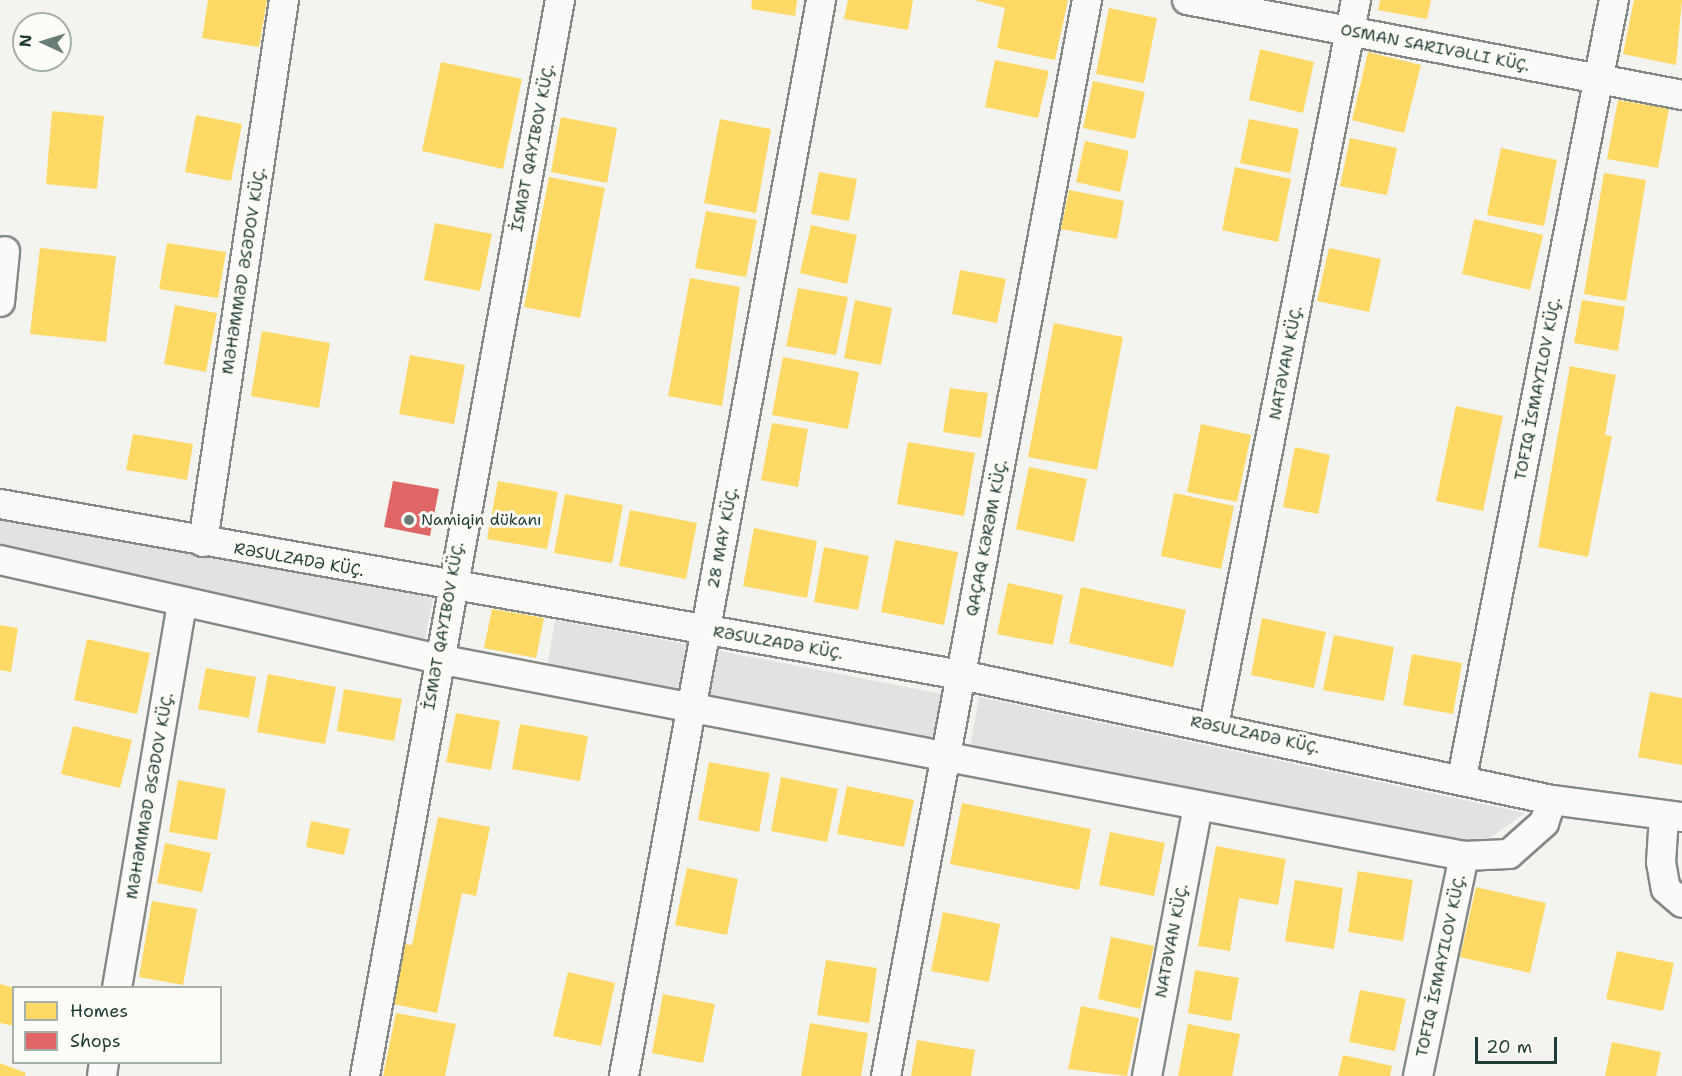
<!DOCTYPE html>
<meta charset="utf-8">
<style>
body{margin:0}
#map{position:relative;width:1682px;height:1076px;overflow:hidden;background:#f3f3f0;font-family:"Shantell Sans",sans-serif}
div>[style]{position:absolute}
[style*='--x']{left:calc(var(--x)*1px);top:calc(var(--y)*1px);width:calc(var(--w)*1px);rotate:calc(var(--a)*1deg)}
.green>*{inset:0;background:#e0e3df}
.homes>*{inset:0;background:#ffd966}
.shops>*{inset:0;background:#e06666}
.roads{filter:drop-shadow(2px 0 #848986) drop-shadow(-2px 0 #848986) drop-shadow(0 2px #848986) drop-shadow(0 -2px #848986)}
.street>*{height:28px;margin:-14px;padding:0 14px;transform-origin:14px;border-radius:14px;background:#fafaf8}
.dots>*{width:16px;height:16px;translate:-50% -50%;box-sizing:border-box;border:3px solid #fdfcf7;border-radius:50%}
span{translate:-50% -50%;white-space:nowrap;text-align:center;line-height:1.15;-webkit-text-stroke:6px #fdfcf7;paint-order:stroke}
.street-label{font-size:16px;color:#1f3d34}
.poi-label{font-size:16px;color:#1f3d34}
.left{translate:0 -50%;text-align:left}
.legend{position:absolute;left:12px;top:986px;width:210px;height:78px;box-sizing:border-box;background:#fdfcf7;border:2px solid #a4b0a9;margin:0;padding:8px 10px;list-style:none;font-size:18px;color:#1f3d34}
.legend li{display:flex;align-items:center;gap:12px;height:30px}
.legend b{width:30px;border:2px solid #a4b0a9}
.north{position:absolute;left:12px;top:12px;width:60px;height:60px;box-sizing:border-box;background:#fdfcf7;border:2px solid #a4b0a9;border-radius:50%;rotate:274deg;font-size:16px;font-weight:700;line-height:24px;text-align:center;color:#1f3d34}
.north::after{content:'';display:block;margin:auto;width:21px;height:27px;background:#697d76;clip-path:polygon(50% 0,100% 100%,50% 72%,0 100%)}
.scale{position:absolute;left:1475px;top:1037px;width:82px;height:27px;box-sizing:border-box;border:3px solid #1f3d34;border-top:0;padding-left:8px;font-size:18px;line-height:21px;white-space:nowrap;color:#1f3d34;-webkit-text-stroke:4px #fdfcf7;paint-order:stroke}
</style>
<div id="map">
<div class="green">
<div style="clip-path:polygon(0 518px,433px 598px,425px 639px,310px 619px,0 544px)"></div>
<div style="clip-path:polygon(555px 620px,686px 644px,678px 690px,548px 664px)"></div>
<div style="clip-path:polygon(715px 650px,942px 694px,933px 742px,705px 699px)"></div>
<div style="clip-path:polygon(979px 697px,1525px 813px,1488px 839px,1463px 841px,970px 748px)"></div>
</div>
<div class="homes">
<div style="clip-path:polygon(208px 0,267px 0,259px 47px,202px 38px)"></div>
<div style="clip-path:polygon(752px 0,797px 0,795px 16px,751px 9px)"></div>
<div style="clip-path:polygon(848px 0,913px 0,908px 30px,844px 19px)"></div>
<div style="clip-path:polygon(974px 0,1068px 0,1055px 60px,997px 48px,1005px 8px)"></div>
<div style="clip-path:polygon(1380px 0,1431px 0,1427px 19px,1378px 10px)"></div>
<div style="clip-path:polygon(1634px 0,1682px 0,1676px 65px,1623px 54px)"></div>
<div style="clip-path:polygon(1109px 8px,1157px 18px,1144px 83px,1096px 74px)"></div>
<div style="clip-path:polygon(1260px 49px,1314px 62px,1303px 113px,1249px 100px)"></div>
<div style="clip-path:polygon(1368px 52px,1421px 65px,1404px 133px,1352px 120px)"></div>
<div style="clip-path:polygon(995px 60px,1049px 71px,1038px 118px,985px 107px)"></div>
<div style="clip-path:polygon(441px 62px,522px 79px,503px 169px,422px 151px)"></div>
<div style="clip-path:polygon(1093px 81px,1145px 92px,1135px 139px,1083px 128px)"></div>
<div style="clip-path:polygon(1618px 100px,1669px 109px,1658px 168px,1607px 159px)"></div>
<div style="clip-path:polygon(52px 111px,104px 116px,97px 189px,46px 184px)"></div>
<div style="clip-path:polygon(196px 115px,242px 124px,231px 181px,185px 172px)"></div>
<div style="clip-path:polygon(561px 117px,617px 128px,607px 183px,551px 172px)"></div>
<div style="clip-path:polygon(720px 119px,771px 129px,756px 213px,704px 203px)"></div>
<div style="clip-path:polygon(1249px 119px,1299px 129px,1290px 173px,1240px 163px)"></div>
<div style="clip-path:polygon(1350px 138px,1397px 148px,1387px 195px,1340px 186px)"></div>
<div style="clip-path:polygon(1085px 141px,1129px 151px,1120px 192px,1076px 182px)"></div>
<div style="clip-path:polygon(1501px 148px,1557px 160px,1544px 226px,1487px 215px)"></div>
<div style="clip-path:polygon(1235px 167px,1291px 179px,1278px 242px,1222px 230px)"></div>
<div style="clip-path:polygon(819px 172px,857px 179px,849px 221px,811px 214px)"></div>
<div style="clip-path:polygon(1604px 173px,1646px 180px,1626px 301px,1584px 294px)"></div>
<div style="clip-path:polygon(549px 177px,605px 188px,580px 318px,524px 307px)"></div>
<div style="clip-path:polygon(1069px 190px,1124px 201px,1117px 239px,1061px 229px)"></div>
<div style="clip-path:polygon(706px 211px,757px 220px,746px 277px,695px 268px)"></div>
<div style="clip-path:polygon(1474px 219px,1543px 235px,1530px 290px,1462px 274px)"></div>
<div style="clip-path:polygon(435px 223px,492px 234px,480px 291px,424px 280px)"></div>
<div style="clip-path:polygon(811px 225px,857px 235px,847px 284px,800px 273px)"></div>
<div style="clip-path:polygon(167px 243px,226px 252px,218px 298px,159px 289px)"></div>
<div style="clip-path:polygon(40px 248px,116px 256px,106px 342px,30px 334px)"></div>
<div style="clip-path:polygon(1329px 248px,1381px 259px,1369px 312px,1317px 301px)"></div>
<div style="clip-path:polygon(960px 270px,1006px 279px,997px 323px,952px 314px)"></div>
<div style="clip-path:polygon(690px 278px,740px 287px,722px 406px,668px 396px)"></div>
<div style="clip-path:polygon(798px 288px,848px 297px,836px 355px,786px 346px)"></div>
<div style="clip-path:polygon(855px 300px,892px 308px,881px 365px,844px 358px)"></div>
<div style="clip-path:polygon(1582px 300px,1625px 307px,1618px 351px,1574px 343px)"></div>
<div style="clip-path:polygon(175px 305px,217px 313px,206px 372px,164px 364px)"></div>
<div style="clip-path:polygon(1054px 323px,1123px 337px,1097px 470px,1028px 457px)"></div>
<div style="clip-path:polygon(262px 331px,330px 343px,319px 408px,251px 396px)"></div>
<div style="clip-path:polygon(410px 355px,465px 365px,454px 424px,399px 414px)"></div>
<div style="clip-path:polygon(783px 357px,859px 372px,848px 429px,772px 415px)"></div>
<div style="clip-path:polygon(1570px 366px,1616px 375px,1605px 435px,1612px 436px,1588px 557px,1538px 547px)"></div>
<div style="clip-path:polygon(950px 388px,988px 393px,981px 438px,943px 432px)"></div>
<div style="clip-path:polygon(1456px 406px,1503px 416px,1483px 511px,1436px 501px)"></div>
<div style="clip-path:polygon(772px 423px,808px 429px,798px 487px,761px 480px)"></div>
<div style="clip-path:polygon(1201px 424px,1251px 435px,1237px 502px,1187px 492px)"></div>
<div style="clip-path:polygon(133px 434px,193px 444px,187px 480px,126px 470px)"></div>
<div style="clip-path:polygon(908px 442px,975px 453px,964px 516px,897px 504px)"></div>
<div style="clip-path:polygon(1295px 447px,1330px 455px,1318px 514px,1283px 507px)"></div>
<div style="clip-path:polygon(1029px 467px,1087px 479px,1074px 542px,1016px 529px)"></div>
<div style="clip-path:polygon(498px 481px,558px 492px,547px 549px,487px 539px)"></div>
<div style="clip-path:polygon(1174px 493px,1234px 506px,1221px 569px,1161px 556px)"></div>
<div style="clip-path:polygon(565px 494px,623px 505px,612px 563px,554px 553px)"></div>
<div style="clip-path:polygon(630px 510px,697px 523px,686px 579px,619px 566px)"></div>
<div style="clip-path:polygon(754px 528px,817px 541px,807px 598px,743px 586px)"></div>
<div style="clip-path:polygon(895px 540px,958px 552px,944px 625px,881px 612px)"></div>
<div style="clip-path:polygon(824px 547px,869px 556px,858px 610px,814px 602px)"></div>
<div style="clip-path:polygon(1008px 583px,1063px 595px,1053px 645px,997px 634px)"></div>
<div style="clip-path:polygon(1081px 587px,1186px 610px,1173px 667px,1069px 643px)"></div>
<div style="clip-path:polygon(492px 609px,544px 618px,536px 658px,484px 648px)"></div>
<div style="clip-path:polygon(1262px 618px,1326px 632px,1314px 688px,1251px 675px)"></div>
<div style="clip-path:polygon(0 625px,18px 628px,11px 672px,0 670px)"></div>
<div style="clip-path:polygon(1334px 635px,1394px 647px,1384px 701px,1323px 690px)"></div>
<div style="clip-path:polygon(87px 639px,150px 653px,137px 714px,74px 700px)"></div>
<div style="clip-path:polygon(1412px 654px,1462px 663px,1453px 714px,1403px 705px)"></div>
<div style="clip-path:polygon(206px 668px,256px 677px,249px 718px,198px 709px)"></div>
<div style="clip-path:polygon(268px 674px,336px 687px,325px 744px,257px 732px)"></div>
<div style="clip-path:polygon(344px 689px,402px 699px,394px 741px,337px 731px)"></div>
<div style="clip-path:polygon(1650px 692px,1682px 698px,1682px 765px,1638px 757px)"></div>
<div style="clip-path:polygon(456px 713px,500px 721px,491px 770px,446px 762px)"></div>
<div style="clip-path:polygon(520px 724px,588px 736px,580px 781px,512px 769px)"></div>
<div style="clip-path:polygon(73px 726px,132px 740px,120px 788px,61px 774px)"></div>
<div style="clip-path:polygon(709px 762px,770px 773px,759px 832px,698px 820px)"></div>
<div style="clip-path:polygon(781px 777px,838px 789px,827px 842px,771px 831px)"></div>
<div style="clip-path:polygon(178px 780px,226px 789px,217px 840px,169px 832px)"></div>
<div style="clip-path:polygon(847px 786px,914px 800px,904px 847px,837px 834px)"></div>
<div style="clip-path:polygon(962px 803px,1091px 829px,1079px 890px,950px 864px)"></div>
<div style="clip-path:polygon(438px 817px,490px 827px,476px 896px,462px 893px,437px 1013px,393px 1004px,405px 944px,412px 945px)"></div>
<div style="clip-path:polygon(311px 821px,350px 829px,344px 855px,306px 847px)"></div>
<div style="clip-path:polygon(1110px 832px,1165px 843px,1154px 896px,1099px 885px)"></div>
<div style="clip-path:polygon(165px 843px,211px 853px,202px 892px,157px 883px)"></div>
<div style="clip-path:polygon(1216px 846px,1286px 859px,1278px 905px,1239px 898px,1230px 951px,1198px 946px)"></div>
<div style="clip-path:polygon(687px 868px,738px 879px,727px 935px,675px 925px)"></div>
<div style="clip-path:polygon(1358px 871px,1413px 880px,1403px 941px,1348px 932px)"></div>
<div style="clip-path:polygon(1295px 880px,1343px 888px,1334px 949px,1285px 941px)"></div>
<div style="clip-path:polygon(1476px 887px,1546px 903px,1530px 973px,1460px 957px)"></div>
<div style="clip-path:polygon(152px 901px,197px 909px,183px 985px,139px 977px)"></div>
<div style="clip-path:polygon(943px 912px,1000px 924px,989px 982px,931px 971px)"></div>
<div style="clip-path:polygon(1111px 937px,1154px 946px,1140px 1009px,1098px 999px)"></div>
<div style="clip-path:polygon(1617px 951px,1674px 963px,1663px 1011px,1606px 999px)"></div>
<div style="clip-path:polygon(826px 960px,877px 968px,869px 1023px,817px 1015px)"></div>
<div style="clip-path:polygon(1195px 970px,1239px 978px,1231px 1021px,1188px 1013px)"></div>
<div style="clip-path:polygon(568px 972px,615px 983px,601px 1046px,553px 1036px)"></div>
<div style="clip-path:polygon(0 984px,14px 988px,14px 1026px,0 1023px)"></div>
<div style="clip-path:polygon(1360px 990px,1406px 999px,1395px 1051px,1349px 1042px)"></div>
<div style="clip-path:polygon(663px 994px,715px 1004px,703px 1063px,652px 1053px)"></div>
<div style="clip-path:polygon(1081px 1006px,1139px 1018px,1127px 1076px,1068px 1069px)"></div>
<div style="clip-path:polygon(396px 1013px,456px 1024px,445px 1076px,383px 1076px)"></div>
<div style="clip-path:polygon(810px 1023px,868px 1033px,861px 1076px,801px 1076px)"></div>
<div style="clip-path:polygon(1188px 1024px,1240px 1034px,1232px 1076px,1178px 1076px)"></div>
<div style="clip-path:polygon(917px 1040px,975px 1050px,971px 1076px,911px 1076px)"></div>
<div style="clip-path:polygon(1612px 1042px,1661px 1052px,1656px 1076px,1605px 1076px)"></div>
<div style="clip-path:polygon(1343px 1055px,1392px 1066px,1390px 1076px,1338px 1076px)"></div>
<div style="clip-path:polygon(0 1063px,26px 1073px,25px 1076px,0 1076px)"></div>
</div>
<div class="shops">
<div style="clip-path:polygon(393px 481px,439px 489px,430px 536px,384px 527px)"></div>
</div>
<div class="roads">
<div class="street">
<div style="--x:1187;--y:0;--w:504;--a:10.86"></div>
<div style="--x:0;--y:302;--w:51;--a:-84.4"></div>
<div style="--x:0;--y:504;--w:976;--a:10.09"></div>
<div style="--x:961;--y:675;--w:604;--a:11.94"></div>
<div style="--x:1552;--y:800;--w:131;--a:7.5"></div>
<div style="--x:203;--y:542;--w:548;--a:-81.5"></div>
<div style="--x:0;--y:560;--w:449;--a:12.7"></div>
<div style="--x:438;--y:659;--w:1045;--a:10.87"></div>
<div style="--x:1464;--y:856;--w:45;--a:-2.5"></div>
<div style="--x:1509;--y:854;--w:47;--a:-41.5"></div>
<div style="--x:1544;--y:823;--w:24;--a:-71"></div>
<div style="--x:1214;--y:726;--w:740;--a:-78.93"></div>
<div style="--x:1462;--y:778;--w:793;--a:-78.95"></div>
<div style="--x:1664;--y:816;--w:46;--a:93.7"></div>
<div style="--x:1661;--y:862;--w:27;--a:80"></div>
<div style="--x:1666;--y:889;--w:21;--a:41"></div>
<div style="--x:117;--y:988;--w:389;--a:-80.4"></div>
<div style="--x:102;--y:1076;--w:14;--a:-82"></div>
<div style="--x:365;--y:1076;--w:1094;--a:-79.73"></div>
<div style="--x:624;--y:1076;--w:1094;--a:-79.62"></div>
<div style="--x:886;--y:1076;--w:1095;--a:-79.42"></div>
<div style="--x:1147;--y:1076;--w:275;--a:-79.3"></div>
<div style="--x:1418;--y:1076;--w:225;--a:-78.2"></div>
</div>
</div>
<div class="dots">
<div style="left:409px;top:520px;background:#697d76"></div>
</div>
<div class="street-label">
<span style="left:1435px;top:48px;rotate:11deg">OSMAN SARIVƏLLI KÜÇ.</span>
<span style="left:533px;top:148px;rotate:-79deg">İSMƏT QAYIBOV KÜÇ.</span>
<span style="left:244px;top:271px;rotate:-81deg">MƏHƏMMƏD ƏSƏDOV KÜÇ.</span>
<span style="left:1286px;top:363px;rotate:-79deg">NATƏVAN KÜÇ.</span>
<span style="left:1538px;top:389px;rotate:-79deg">TOFIQ İSMAYILOV KÜÇ.</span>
<span style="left:723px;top:538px;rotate:-79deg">28 MAY KÜÇ.</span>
<span style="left:987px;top:538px;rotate:-79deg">QAÇAQ KƏRƏM KÜÇ.</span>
<span style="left:299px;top:560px;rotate:10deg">RƏSULZADƏ KÜÇ.</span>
<span style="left:444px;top:626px;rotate:-80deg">İSMƏT QAYIBOV KÜÇ.</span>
<span style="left:778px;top:643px;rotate:10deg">RƏSULZADƏ KÜÇ.</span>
<span style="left:1255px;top:735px;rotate:12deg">RƏSULZADƏ KÜÇ.</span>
<span style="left:150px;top:796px;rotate:-80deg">MƏHƏMMƏD ƏSƏDOV KÜÇ.</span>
<span style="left:1172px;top:941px;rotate:-79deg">NATƏVAN KÜÇ.</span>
<span style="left:1441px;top:966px;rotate:-78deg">TOFIQ İSMAYILOV KÜÇ.</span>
</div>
<div class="poi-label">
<span class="left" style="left:421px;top:520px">Namiqin dükanı</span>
</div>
<ul class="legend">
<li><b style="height:16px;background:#ffd966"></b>Homes</li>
<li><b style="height:16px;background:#e06666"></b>Shops</li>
</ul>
<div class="north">N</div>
<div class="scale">20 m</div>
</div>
